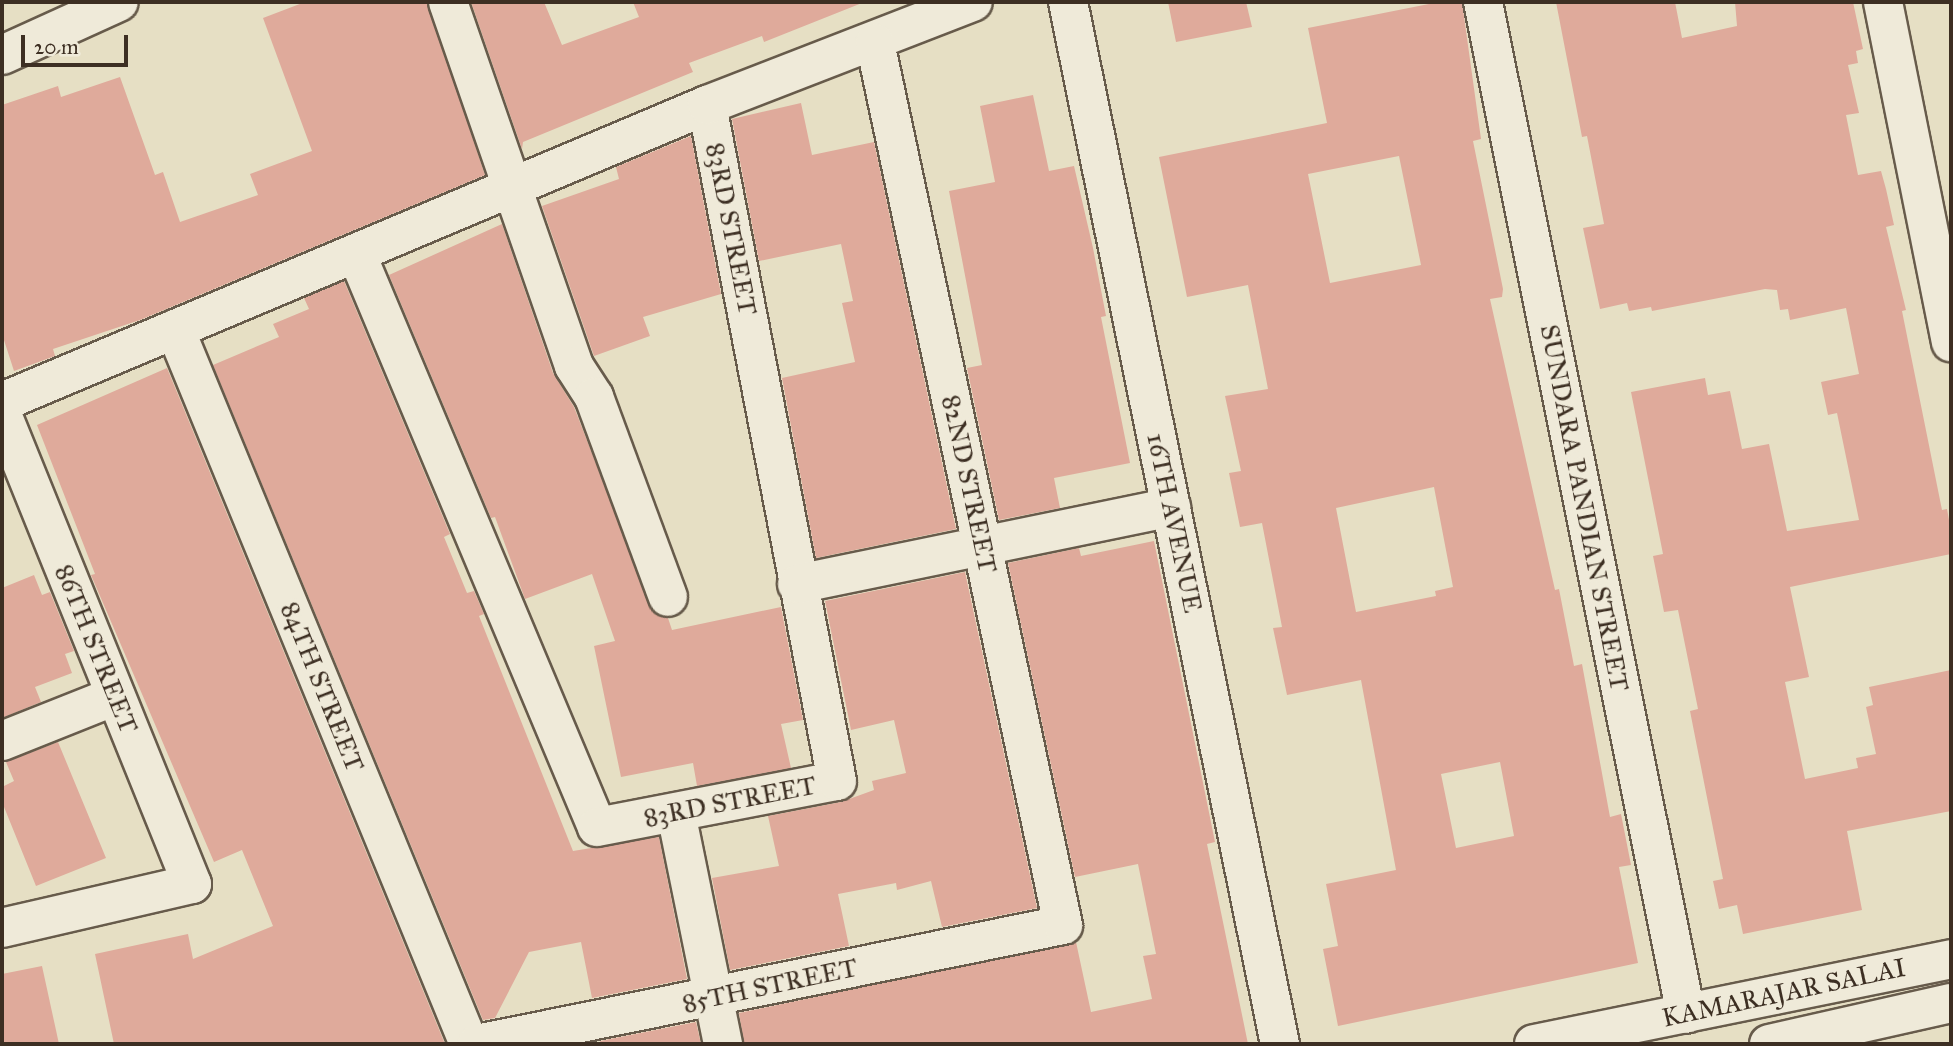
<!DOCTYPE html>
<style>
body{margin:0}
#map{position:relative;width:1953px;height:1046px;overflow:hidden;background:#e6dfc4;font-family:"IM FELL Great Primer",serif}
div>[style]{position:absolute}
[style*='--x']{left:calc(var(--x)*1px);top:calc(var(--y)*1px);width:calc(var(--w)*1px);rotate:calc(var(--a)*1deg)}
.building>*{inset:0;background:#dfaa9b}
.roads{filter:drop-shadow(2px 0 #675b4b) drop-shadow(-2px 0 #675b4b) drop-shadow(0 2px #675b4b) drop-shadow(0 -2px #675b4b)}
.minor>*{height:38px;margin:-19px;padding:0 19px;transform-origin:19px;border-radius:19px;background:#efead9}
span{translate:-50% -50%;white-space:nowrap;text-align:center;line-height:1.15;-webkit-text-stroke:7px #efead9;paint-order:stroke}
.street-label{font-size:26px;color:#3d2f23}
.frame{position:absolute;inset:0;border:4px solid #3d2f23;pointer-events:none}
.scale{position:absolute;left:21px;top:35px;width:107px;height:32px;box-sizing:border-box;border:4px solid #3d2f23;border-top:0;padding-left:9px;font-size:21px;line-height:24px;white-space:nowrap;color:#3d2f23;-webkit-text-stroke:5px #efead9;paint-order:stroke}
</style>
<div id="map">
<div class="building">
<div style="clip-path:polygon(305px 2px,427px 2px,485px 175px,140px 320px,53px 349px,55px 356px,14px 371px,2px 334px,2px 105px,58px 86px,61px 97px,120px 77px,155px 175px,163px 172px,180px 222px,258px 195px,250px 174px,312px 151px,263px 18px)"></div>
<div style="clip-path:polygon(471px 2px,544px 2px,562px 45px,639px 17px,633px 2px,862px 3px,764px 42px,762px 36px,689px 63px,693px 72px,523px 142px,522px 149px)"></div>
<div style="clip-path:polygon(1168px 2px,1246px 2px,1252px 27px,1176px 42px)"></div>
<div style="clip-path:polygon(evenodd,1439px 2px,1462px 2px,1481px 139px,1473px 141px,1503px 289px,1502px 297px,1490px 299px,1555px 590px,1559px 589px,1574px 666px,1582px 664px,1610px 817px,1621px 814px,1631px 865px,1619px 867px,1638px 963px,1338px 1026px,1323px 949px,1338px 946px,1326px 884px,1396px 870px,1361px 680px,1287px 695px,1273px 628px,1282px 627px,1262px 523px,1240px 527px,1229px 473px,1241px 471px,1225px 396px,1268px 389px,1248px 285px,1187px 297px,1159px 157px,1327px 123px,1308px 28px,1439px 2px,1399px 156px,1421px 265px,1330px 283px,1308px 174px,1399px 156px,1439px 2px,1434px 487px,1453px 587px,1435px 591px,1436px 596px,1356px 612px,1336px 508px,1434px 487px,1439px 2px,1500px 762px,1514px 836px,1456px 848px,1441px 774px,1500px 762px)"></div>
<div style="clip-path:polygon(1556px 2px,1675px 2px,1682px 38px,1737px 26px,1735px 2px,1853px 2px,1863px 49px,1856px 51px,1858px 63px,1848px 65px,1859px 113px,1846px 115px,1858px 175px,1881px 171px,1886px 189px,1894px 225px,1886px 227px,1906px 310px,1902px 311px,1942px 510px,1947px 509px,1951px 531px,1951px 554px,1790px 587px,1809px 677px,1785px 682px,1805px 779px,1858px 768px,1856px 758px,1876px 754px,1866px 707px,1873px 705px,1869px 687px,1951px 670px,1951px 811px,1847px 831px,1862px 910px,1743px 934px,1737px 905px,1719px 909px,1713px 881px,1723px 879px,1690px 711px,1698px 709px,1678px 610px,1664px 612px,1653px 556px,1663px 554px,1631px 392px,1705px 378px,1708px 395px,1730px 391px,1742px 449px,1769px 444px,1787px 531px,1859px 520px,1837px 413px,1828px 415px,1821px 382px,1859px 374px,1846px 308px,1790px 320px,1788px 309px,1780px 310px,1777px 290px,1765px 289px,1652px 311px,1651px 307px,1629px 311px,1627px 303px,1600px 309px,1583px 228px,1604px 224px,1587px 136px,1582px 137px)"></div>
<div style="clip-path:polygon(1033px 95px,1049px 171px,1074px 166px,1093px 248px,1106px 316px,1101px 317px,1130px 463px,1054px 478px,1060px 508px,999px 520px,967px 368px,982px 365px,949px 191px,995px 182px,980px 106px)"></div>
<div style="clip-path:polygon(801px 103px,812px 155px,874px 142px,956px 529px,816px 558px,782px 378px,855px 362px,842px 303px,853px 301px,841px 244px,759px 261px,732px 119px)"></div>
<div style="clip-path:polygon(691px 136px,721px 294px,643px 317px,650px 336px,594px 356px,542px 206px,619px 179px,616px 167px)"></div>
<div style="clip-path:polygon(502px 224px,553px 373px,574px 407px,654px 613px,668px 618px,672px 630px,781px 607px,803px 720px,781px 724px,791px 768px,697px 786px,693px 763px,621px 777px,594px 646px,615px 641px,592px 574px,525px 599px,495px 517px,491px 518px,389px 275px)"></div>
<div style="clip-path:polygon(344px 281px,450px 534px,444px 537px,467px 593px,474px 591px,484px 614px,479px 616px,573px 851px,659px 837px,687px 979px,592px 998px,581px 942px,529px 952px,495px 1018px,483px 1020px,213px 365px,279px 337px,273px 324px,309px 309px,304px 298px)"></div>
<div style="clip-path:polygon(167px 368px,445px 1044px,114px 1044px,95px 954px,188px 934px,193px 959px,273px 926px,242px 850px,214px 862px,91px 575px,95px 574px,37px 425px)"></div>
<div style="clip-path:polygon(1154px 541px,1215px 842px,1207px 844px,1248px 1044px,744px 1044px,739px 1013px,1076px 942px,1091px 1012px,1152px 999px,1143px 956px,1156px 954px,1138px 864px,1075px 877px,1008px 563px,1079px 548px,1081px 556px)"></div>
<div style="clip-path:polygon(965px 572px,1037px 908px,942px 927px,931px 881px,897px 890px,896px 883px,838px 894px,849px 946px,730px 970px,712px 878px,779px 866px,768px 816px,841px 802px,874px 790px,872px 781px,906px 773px,894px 720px,851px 730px,825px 601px)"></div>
<div style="clip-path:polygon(34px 575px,42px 595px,50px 592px,74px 651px,65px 654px,72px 673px,35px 687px,41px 702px,2px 718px,2px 588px)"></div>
<div style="clip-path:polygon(58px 742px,106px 858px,36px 886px,2px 802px,2px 787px,14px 781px,6px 762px)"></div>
<div style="clip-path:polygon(42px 966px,59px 1044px,2px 1044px,2px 974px)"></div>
<div style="clip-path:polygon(696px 1022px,701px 1044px,601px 1044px,600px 1041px)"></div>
</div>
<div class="roads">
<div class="minor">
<div style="--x:448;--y:2;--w:385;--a:70.9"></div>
<div style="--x:574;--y:366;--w:37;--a:57"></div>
<div style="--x:594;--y:397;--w:213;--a:69.7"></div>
<div style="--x:1068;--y:2;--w:1063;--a:78.5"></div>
<div style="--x:1483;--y:2;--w:1032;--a:78.66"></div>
<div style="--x:1883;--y:2;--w:347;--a:78.7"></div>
<div style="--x:2;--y:55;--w:128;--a:-24.4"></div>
<div style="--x:357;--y:255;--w:620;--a:67.24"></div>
<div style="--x:597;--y:827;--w:244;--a:-10.9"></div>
<div style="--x:837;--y:781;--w:688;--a:-100.89"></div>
<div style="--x:175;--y:329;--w:773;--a:67.65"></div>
<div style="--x:2;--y:402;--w:765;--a:-22.84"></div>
<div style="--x:707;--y:105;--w:285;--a:-21.2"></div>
<div style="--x:2;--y:414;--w:507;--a:67.99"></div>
<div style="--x:192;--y:884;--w:195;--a:167"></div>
<div style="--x:797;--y:584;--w:382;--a:-11.6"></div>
<div style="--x:2;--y:741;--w:122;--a:-21.7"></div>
<div style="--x:676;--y:813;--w:236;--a:78.5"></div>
<div style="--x:477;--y:1044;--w:598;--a:-11.48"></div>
<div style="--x:1063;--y:925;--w:902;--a:-102.03"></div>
<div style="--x:1534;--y:1044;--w:426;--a:-11.5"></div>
<div style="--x:1769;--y:1044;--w:187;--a:-12.7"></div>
</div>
</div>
<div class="street-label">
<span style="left:731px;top:229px;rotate:79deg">83RD STREET</span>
<span style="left:969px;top:484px;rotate:78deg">82ND STREET</span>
<span style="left:1584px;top:508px;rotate:79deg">SUNDARA PANDIAN STREET</span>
<span style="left:1174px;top:523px;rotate:78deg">16TH AVENUE</span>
<span style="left:96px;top:649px;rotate:68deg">86TH STREET</span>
<span style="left:322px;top:687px;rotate:68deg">84TH STREET</span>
<span style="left:730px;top:802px;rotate:-11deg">83RD STREET</span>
<span style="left:770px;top:986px;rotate:-12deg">85TH STREET</span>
<span style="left:1784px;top:993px;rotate:-12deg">KAMARAJAR SALAI</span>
</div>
<div class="frame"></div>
<div class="scale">20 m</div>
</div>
